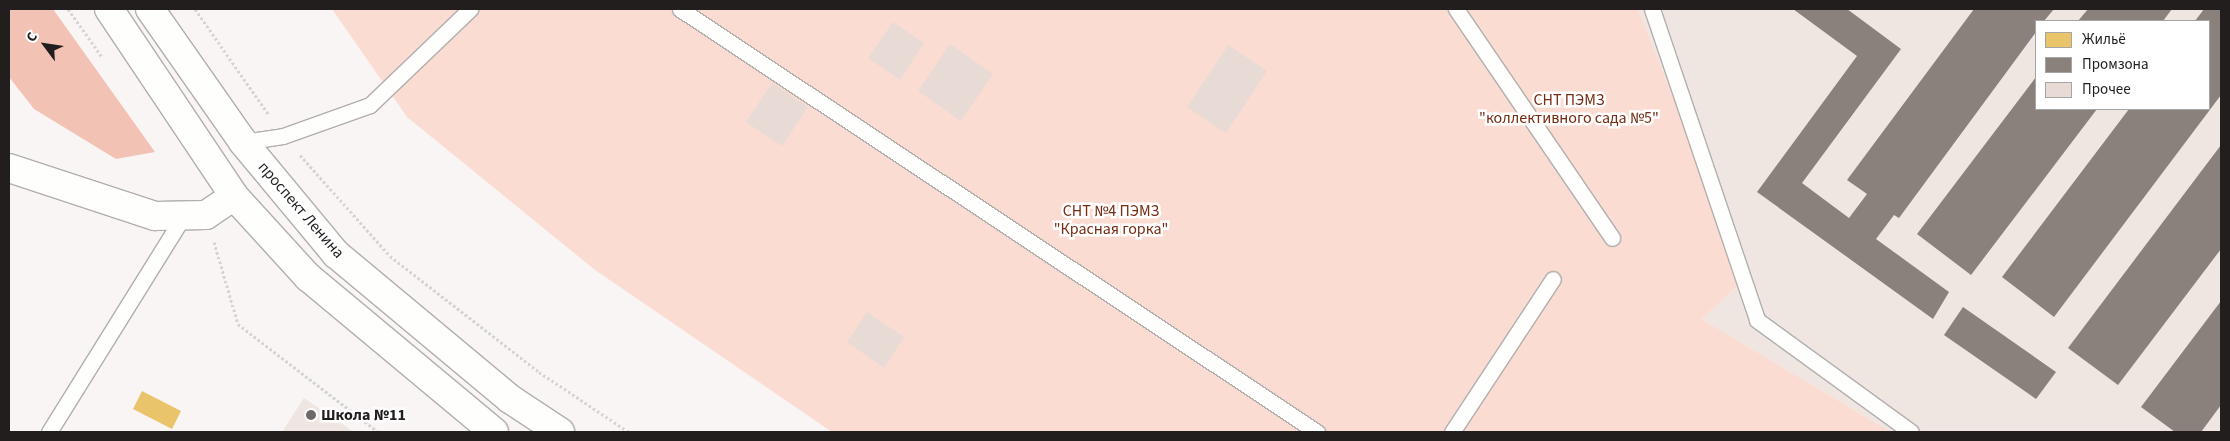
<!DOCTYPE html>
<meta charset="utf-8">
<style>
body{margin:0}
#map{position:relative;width:2230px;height:441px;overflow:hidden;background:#f9f5f4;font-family:"Source Sans 3",sans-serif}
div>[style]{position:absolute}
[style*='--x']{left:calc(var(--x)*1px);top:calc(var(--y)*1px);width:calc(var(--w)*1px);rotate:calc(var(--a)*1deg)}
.built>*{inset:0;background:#efe5e1}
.green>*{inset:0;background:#fbdcd2}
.forest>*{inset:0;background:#f2c3b4}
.homes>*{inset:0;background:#e9c46a}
.industry>*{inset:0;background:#8a817c}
.building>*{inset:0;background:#e8dad5}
.path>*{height:3px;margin-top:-1.5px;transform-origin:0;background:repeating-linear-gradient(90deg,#d5d4d4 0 2.5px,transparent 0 5px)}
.roads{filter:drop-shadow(1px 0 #b2afae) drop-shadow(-1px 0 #b2afae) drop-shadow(0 1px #b2afae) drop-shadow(0 -1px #b2afae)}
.service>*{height:15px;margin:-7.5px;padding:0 7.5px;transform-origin:7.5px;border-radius:7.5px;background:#fefefd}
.minor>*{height:28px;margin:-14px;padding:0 14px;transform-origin:14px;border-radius:14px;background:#fefefd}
.primary>*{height:28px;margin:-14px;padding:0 14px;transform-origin:14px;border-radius:14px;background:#fefefd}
.dots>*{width:14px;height:14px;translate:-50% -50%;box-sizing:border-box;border:2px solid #fff;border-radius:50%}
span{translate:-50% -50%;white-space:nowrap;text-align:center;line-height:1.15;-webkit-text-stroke:5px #fff;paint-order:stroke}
.park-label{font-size:16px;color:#752c13}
.street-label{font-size:16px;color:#211e1d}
.poi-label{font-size:16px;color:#211e1d;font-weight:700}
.left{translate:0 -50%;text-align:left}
.frame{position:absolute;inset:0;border:10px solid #211e1d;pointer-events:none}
.legend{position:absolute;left:2035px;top:20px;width:175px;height:90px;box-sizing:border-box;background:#fff;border:1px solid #a6a5a5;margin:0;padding:6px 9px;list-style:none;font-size:15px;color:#211e1d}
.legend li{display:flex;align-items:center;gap:10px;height:25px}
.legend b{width:25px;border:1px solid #a6a5a5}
.north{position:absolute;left:20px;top:20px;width:50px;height:50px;-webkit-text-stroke:4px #fff;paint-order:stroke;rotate:301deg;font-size:14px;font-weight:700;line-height:20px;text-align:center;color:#211e1d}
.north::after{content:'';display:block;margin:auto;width:18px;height:22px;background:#211e1d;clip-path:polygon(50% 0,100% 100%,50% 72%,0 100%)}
</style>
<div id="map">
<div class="built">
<div style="clip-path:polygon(evenodd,1638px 9px,2221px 9px,2221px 432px,1891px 432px,1702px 319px,1745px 279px,1638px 9px,2036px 21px,2209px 21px,2209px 109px,2036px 109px,2036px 21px)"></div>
<div style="clip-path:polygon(304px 398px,354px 432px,282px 432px)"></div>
</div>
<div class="green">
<div style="clip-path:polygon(332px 9px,1638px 9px,1745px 279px,1702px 319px,1891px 432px,832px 432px,595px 270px,407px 117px)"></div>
</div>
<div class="forest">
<div style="clip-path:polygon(9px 9px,53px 9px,155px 152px,116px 159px,34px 109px,9px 77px)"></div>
</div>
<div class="homes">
<div style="clip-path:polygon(142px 391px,181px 411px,172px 429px,133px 409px)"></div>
</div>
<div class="industry">
<div style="clip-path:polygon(1793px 9px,1847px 9px,1901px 49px,1802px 183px,1849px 218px,1867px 194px,1847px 180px,1974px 9px,2054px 9px,2044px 21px,2036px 21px,2036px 32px,1899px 218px,1894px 215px,1876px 239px,1949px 292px,1933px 319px,1757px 192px,1857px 56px)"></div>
<div style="clip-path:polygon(2088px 9px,2172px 9px,2163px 21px,2078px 21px)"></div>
<div style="clip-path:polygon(2204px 9px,2221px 9px,2221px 95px,2054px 317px,2002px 277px,2129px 109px,2209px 109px,2209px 21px,2195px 21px)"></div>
<div style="clip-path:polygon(2036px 77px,2036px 109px,2097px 109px,1971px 275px,1917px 234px)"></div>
<div style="clip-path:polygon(2221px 145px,2221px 249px,2118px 385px,2068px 348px)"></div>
<div style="clip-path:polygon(2221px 301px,2221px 405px,2201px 432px,2175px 432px,2141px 407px)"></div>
<div style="clip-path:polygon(1963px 307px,2056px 372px,2036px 399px,1944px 335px)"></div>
</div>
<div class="building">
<div style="clip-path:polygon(893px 22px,924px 43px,900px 80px,868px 58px)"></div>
<div style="clip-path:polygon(950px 44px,993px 74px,961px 121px,918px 91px)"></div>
<div style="clip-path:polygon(1228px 45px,1267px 71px,1226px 133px,1187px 107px)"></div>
<div style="clip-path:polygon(772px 83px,808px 107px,782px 146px,746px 122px)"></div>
<div style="clip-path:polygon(867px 312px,904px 337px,884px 368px,847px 342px)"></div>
</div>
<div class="path">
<div style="--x:68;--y:9;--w:59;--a:54.7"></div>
<div style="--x:195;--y:9;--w:129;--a:55.1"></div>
<div style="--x:300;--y:155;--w:135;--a:48.3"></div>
<div style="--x:390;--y:256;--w:189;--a:37.9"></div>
<div style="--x:539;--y:372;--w:108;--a:33.7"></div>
<div style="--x:214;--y:242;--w:85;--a:73.7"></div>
<div style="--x:238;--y:324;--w:177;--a:37.6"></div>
</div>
<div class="roads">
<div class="service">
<div style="--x:680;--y:9;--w:765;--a:33.59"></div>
<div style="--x:1456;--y:9;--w:277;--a:55.7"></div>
<div style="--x:1652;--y:9;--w:328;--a:71.3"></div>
<div style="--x:1757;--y:320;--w:190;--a:36"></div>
<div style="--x:243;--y:142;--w:40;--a:-8.5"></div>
<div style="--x:283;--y:136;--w:92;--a:-19.6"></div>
<div style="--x:370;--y:105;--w:139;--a:-43.8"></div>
<div style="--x:49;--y:432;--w:256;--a:-58.1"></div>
<div style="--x:1452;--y:432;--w:183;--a:-56.6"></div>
</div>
<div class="minor">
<div style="--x:9;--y:168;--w:154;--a:18.2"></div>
<div style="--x:155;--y:216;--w:51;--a:-1.1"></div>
<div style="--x:206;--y:215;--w:34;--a:-34"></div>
</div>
<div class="primary">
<div style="--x:109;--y:9;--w:225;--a:56.2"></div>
<div style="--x:234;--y:196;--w:110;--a:47.6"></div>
<div style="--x:308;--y:277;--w:242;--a:39.8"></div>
<div style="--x:150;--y:9;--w:162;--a:55"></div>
<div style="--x:243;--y:142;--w:146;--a:50.3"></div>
<div style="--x:336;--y:254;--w:226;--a:39.8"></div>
<div style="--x:510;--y:399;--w:60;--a:33.4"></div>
</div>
</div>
<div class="dots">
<div style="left:311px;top:415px;background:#6d6968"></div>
</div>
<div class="park-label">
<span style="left:1569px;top:109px">СНТ ПЭМЗ<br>"коллективного сада №5"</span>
<span style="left:1111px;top:220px">СНТ №4 ПЭМЗ<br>"Красная горка"</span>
</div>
<div class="street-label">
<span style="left:301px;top:210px;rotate:49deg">проспект Ленина</span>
</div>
<div class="poi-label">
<span class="left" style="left:321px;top:415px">Школа №11</span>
</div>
<div class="frame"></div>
<ul class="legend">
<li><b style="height:14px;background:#e9c46a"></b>Жильё</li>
<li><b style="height:14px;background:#8a817c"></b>Промзона</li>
<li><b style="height:14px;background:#e8dad5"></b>Прочее</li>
</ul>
<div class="north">С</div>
</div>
